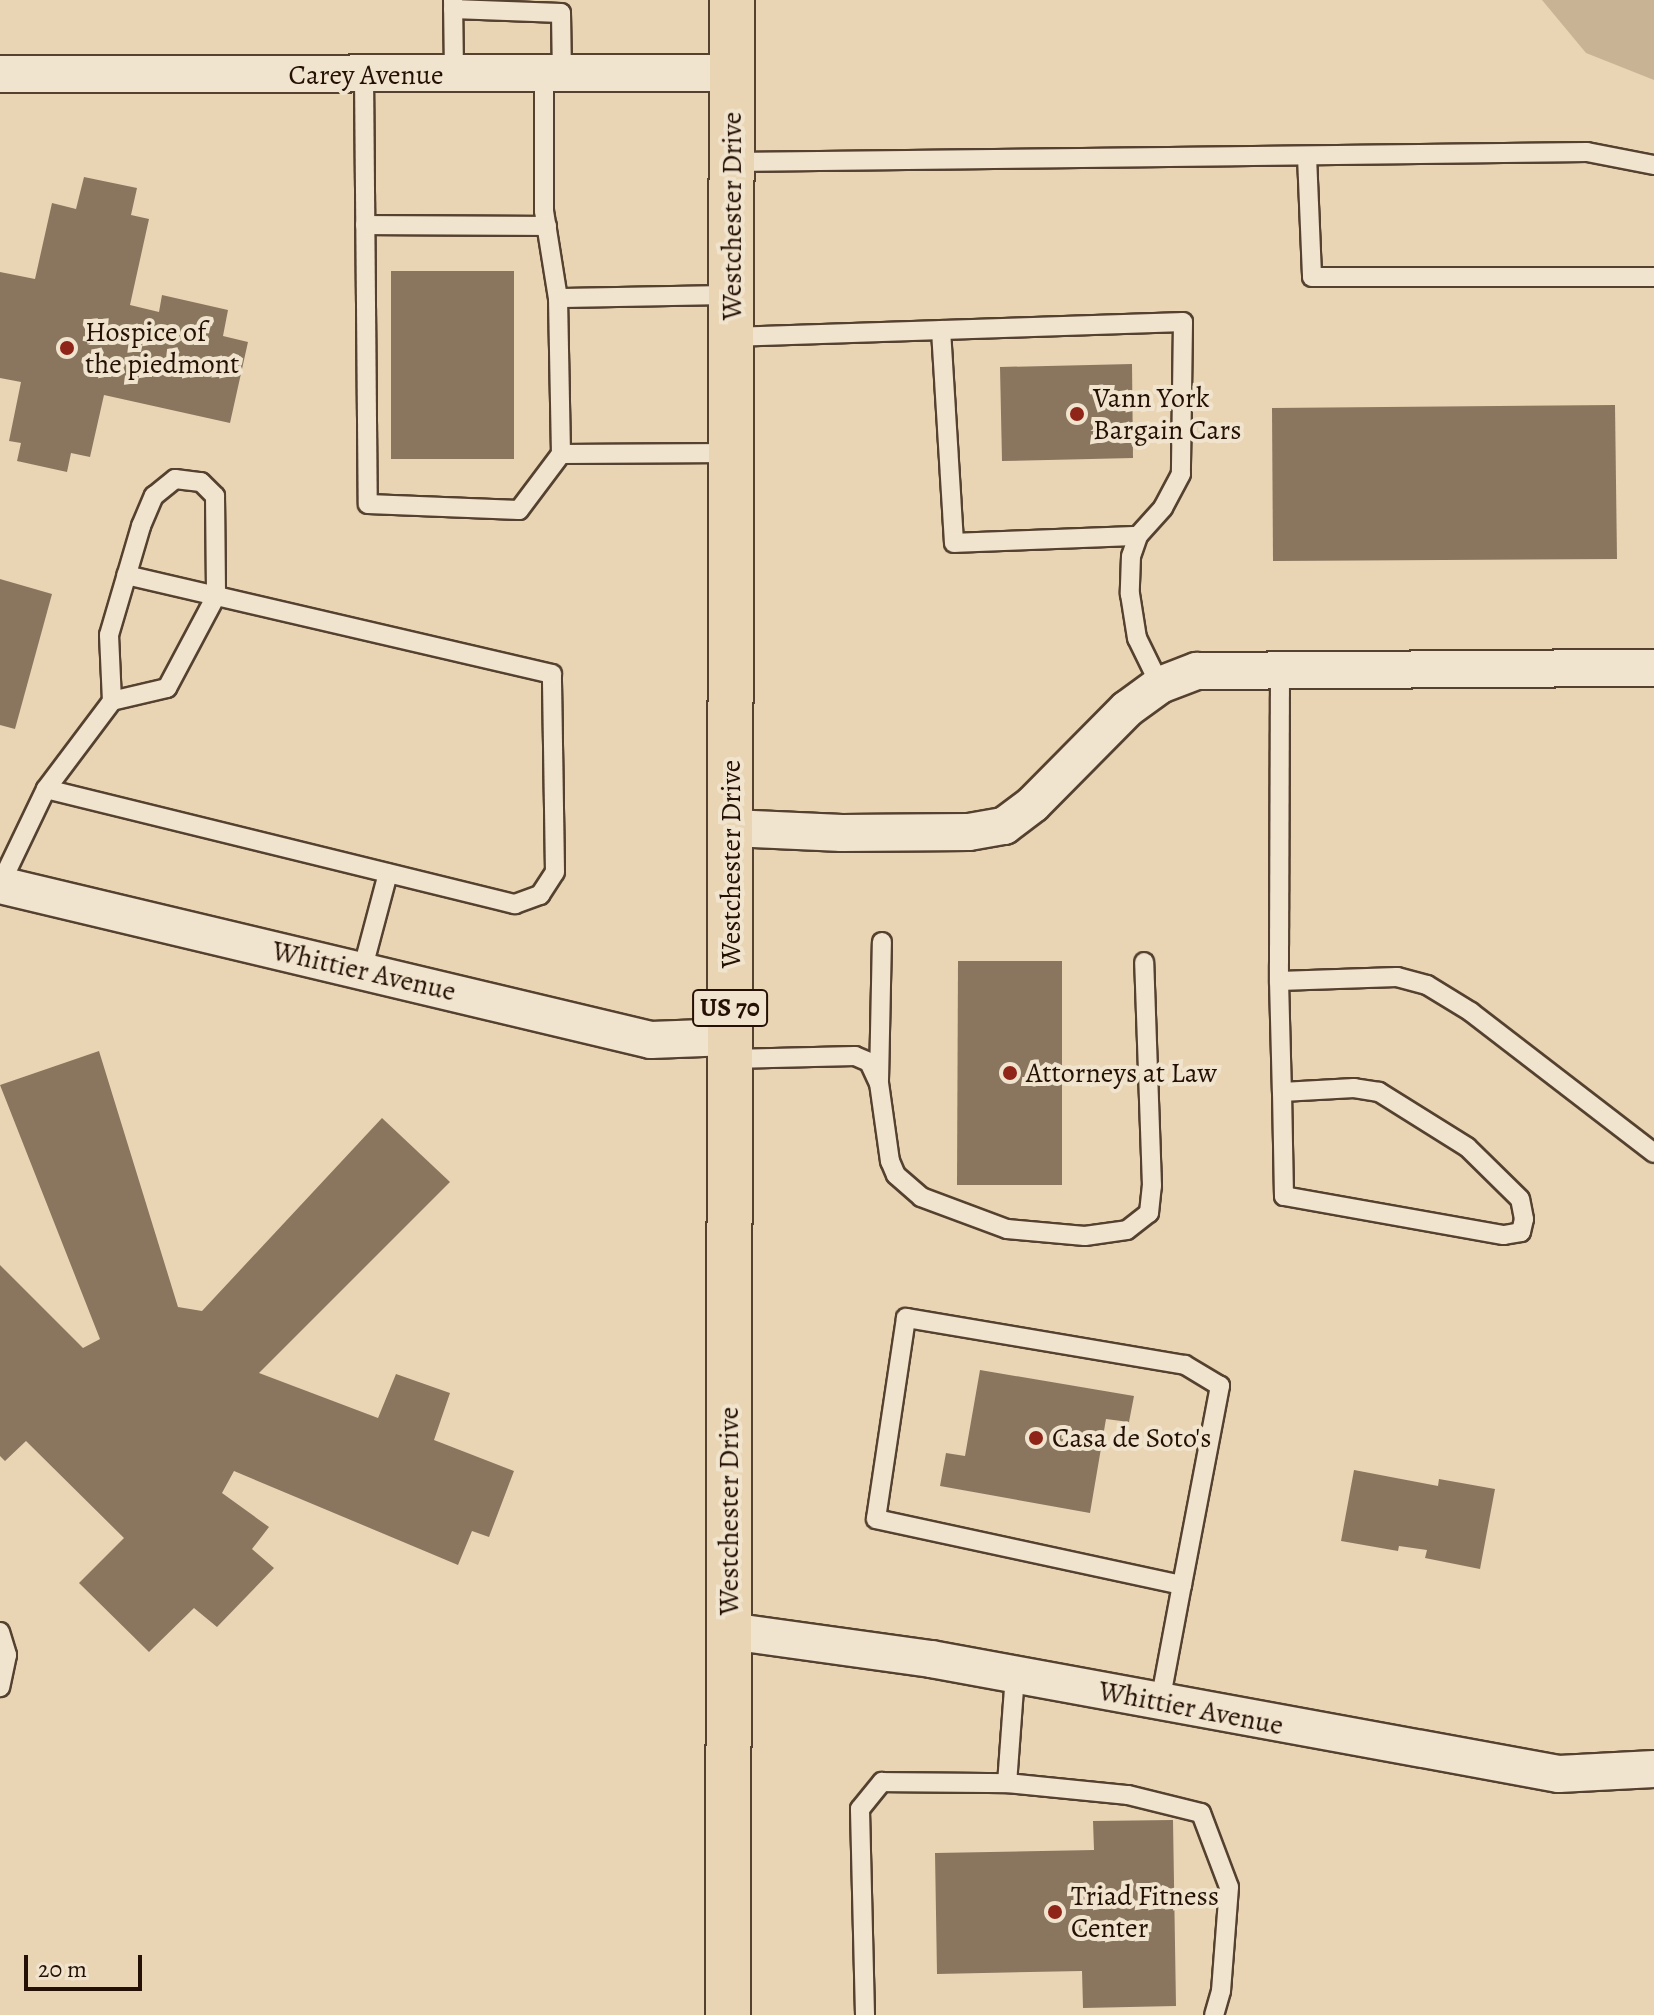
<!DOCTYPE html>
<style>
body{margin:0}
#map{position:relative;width:1654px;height:2015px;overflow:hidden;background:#e9d5b3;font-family:Alegreya,serif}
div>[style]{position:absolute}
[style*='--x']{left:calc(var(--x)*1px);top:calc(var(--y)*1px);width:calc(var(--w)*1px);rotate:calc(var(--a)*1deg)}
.green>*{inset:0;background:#c8b495}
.building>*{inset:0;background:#8a765f}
.roads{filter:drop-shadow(2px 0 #554130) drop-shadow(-2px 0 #554130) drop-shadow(0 2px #554130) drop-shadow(0 -2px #554130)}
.service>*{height:18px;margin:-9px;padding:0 9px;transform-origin:9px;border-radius:9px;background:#f1e4ce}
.minor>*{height:36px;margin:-18px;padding:0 18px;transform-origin:18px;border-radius:18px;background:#f1e4ce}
.primary>*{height:44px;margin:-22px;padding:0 22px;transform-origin:22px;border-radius:22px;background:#e9d5b3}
.dots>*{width:22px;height:22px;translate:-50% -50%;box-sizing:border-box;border:4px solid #f1e4ce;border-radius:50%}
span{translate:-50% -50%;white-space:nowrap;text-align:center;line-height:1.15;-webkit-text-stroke:8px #f1e4ce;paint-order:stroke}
.shield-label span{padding:2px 6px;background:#f1e4ce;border:2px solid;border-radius:6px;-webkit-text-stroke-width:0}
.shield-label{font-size:26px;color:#241004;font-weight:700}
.street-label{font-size:28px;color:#241004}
.poi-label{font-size:28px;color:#241004}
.left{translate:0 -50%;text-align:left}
.scale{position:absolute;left:24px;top:1955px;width:118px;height:36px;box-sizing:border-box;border:4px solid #241004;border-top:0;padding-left:10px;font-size:24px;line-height:28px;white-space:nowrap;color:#241004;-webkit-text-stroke:6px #f1e4ce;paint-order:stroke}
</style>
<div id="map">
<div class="green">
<div style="clip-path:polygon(1542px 0,1654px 0,1654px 80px,1586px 53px)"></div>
</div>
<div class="building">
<div style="clip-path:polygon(84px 177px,137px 188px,131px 215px,149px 219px,130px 305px,159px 312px,162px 295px,228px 310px,223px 336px,248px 342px,230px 423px,104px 395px,90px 457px,71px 453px,67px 472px,17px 461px,21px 443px,9px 441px,21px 382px,0 378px,0 272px,35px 279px,52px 203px,76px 209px)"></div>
<div style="clip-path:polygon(391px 271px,514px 271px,514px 459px,391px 459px)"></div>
<div style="clip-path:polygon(1132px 364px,1133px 458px,1002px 461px,1000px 367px)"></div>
<div style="clip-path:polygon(1615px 405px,1617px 559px,1273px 561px,1272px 408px)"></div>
<div style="clip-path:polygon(0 579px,52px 594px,15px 729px,0 725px)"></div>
<div style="clip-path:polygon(958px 961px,1062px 961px,1062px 1185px,957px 1185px)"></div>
<div style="clip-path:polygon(99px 1051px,178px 1307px,202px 1311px,382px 1118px,450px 1182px,259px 1373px,378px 1418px,396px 1374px,450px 1393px,434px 1440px,514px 1471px,489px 1537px,472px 1531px,458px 1565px,234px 1471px,222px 1493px,269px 1527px,252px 1549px,274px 1568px,217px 1627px,194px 1608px,149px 1652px,79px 1583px,124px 1538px,26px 1441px,5px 1461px,0 1456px,0 1265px,83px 1348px,100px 1339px,0 1085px)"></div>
<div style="clip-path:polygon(980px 1370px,1134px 1396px,1129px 1422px,1106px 1419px,1090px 1513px,940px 1486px,946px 1453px,965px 1456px)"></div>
<div style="clip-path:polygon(1354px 1470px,1438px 1486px,1439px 1479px,1495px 1489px,1480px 1569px,1425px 1558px,1427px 1550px,1399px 1546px,1398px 1551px,1341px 1541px)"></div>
<div style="clip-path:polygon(1173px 1820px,1176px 2006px,1083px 2008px,1082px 1971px,937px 1974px,935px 1853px,1094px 1850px,1093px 1821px)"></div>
</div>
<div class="roads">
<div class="service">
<div style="--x:453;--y:0;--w:75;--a:89.2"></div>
<div style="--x:453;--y:9;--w:108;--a:2.1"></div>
<div style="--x:561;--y:13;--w:61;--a:89.1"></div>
<div style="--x:544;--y:74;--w:137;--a:90"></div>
<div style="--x:544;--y:211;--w:88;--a:80.9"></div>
<div style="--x:364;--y:75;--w:429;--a:89.5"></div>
<div style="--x:368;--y:504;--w:151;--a:2.3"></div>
<div style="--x:519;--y:510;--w:70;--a:-53.1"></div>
<div style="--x:561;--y:454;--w:170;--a:-0.3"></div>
<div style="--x:1307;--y:156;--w:121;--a:87.6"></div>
<div style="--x:1312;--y:277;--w:342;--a:0"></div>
<div style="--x:732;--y:162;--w:855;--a:-0.67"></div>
<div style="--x:1587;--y:152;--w:68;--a:11"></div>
<div style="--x:365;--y:225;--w:182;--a:0.3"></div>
<div style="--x:941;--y:330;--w:213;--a:86.5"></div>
<div style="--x:954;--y:543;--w:184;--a:-2.2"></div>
<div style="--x:732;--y:337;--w:451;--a:-1.9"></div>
<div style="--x:1183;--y:322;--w:152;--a:90.8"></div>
<div style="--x:1181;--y:474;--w:38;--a:118"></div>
<div style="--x:1163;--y:508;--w:38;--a:132"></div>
<div style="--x:1138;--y:536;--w:21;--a:109"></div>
<div style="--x:1131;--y:556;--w:38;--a:92"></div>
<div style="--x:1130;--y:594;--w:45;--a:81"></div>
<div style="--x:1137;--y:638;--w:52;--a:63.9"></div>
<div style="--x:561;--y:454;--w:156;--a:-91.1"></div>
<div style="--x:558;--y:298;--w:173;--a:-1"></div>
<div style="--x:1280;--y:670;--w:311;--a:90.2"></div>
<div style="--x:1279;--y:981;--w:118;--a:-1.9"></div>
<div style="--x:1397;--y:977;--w:31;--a:15"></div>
<div style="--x:1427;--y:985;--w:52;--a:31.5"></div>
<div style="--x:1471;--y:1012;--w:231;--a:37.6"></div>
<div style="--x:46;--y:789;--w:483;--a:13.8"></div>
<div style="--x:515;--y:904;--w:27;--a:-20"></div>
<div style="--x:540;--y:895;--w:27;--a:-57"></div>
<div style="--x:555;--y:872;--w:198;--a:-90.9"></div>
<div style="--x:552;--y:674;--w:437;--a:-166.9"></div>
<div style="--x:0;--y:885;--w:106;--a:-64.4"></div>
<div style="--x:46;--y:789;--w:110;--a:-53.1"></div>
<div style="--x:112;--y:701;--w:66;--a:-92.6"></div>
<div style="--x:109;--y:635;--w:114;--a:-73.6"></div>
<div style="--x:141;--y:526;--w:33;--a:-67"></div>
<div style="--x:154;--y:496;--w:27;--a:-39"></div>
<div style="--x:175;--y:479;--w:26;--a:7"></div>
<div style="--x:201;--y:482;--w:20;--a:45"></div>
<div style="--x:215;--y:496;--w:100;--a:89.4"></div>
<div style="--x:216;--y:596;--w:104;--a:118"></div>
<div style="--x:167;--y:688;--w:57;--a:166.7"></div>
<div style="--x:362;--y:971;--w:101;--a:-75.1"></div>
<div style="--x:1279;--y:981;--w:111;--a:88.5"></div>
<div style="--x:1282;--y:1092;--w:104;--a:88.9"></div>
<div style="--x:1284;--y:1196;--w:223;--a:10.1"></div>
<div style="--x:1504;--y:1235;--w:17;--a:-10"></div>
<div style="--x:1521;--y:1232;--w:13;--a:-77"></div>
<div style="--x:1524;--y:1219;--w:20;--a:-101"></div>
<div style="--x:1520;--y:1199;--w:74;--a:-135.5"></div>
<div style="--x:1467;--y:1147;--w:104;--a:-148"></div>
<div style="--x:1379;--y:1092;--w:25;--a:-171"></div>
<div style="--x:1354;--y:1088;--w:72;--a:176.8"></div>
<div style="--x:731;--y:1059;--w:124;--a:-1.4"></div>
<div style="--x:855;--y:1056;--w:15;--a:23"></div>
<div style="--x:869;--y:1062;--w:23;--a:65"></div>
<div style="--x:879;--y:1083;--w:79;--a:82"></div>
<div style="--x:890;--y:1161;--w:15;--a:67"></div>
<div style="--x:896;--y:1175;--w:33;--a:41"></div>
<div style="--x:921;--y:1197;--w:92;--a:20.4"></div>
<div style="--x:1007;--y:1229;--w:78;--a:5.1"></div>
<div style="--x:1085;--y:1236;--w:42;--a:-8.1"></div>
<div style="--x:1127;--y:1230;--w:28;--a:-38"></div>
<div style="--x:1149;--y:1213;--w:27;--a:-84"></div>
<div style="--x:1152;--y:1186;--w:224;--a:-92"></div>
<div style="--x:879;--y:1080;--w:138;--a:-88.8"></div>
<div style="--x:0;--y:1632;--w:24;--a:73"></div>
<div style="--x:7;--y:1655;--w:33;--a:102"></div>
<div style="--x:1015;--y:1675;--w:108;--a:94.2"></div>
<div style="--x:1007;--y:1783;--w:122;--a:5.7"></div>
<div style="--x:1128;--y:1795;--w:75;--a:13.9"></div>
<div style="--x:1201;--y:1813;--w:79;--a:69.3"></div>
<div style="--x:1229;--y:1887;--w:104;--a:94.4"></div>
<div style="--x:1221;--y:1991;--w:25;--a:106"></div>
<div style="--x:1160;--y:1702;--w:119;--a:-79.4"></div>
<div style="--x:1182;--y:1585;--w:203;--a:-79.2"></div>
<div style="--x:1220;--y:1386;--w:41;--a:-149"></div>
<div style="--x:1185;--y:1365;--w:283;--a:-170.4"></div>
<div style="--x:906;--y:1318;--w:203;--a:98.5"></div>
<div style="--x:876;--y:1519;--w:313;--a:12.2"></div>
<div style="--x:865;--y:2015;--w:206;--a:-91.4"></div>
<div style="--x:860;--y:1809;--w:35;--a:-51"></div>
<div style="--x:882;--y:1782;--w:125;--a:0.5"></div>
</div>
<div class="minor">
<div style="--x:0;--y:74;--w:732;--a:-0.08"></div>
<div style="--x:731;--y:828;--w:111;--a:2.6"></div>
<div style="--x:842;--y:833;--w:127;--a:-0.5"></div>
<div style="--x:969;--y:832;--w:36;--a:-10"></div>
<div style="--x:1004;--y:826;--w:36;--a:-37"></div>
<div style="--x:1033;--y:804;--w:134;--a:-45.3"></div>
<div style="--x:1127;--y:709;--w:41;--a:-36"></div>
<div style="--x:1160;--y:685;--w:40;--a:-21"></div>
<div style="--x:1197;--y:671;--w:457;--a:-0.4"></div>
<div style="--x:0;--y:885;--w:669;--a:13.39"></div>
<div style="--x:651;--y:1040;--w:79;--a:-2.2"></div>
<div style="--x:729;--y:1631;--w:204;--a:7.9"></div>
<div style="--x:931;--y:1659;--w:638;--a:10.38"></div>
<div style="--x:1559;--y:1774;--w:95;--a:-3"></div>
</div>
<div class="primary">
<div style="--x:728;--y:2015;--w:2015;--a:-89.89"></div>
</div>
</div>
<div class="dots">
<div style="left:67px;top:348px;background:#8f2418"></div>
<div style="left:1077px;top:414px;background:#8f2418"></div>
<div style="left:1010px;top:1073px;background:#8f2418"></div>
<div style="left:1036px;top:1438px;background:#8f2418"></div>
<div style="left:1055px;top:1912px;background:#8f2418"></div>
</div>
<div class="shield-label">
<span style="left:730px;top:1008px">US 70</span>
</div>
<div class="street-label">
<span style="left:366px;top:75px">Carey Avenue</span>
<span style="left:732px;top:216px;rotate:-90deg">Westchester Drive</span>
<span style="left:731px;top:864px;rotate:-90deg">Westchester Drive</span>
<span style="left:364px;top:971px;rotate:13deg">Whittier Avenue</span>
<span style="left:729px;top:1511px;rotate:-90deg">Westchester Drive</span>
<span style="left:1191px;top:1708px;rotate:11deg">Whittier Avenue</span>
</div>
<div class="poi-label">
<span class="left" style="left:85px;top:348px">Hospice of<br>the piedmont</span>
<span class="left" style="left:1093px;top:414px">Vann York<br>Bargain Cars</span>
<span class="left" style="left:1026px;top:1073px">Attorneys at Law</span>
<span class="left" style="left:1052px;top:1438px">Casa de Soto's</span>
<span class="left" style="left:1071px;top:1912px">Triad Fitness<br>Center</span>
</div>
<div class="scale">20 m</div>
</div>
